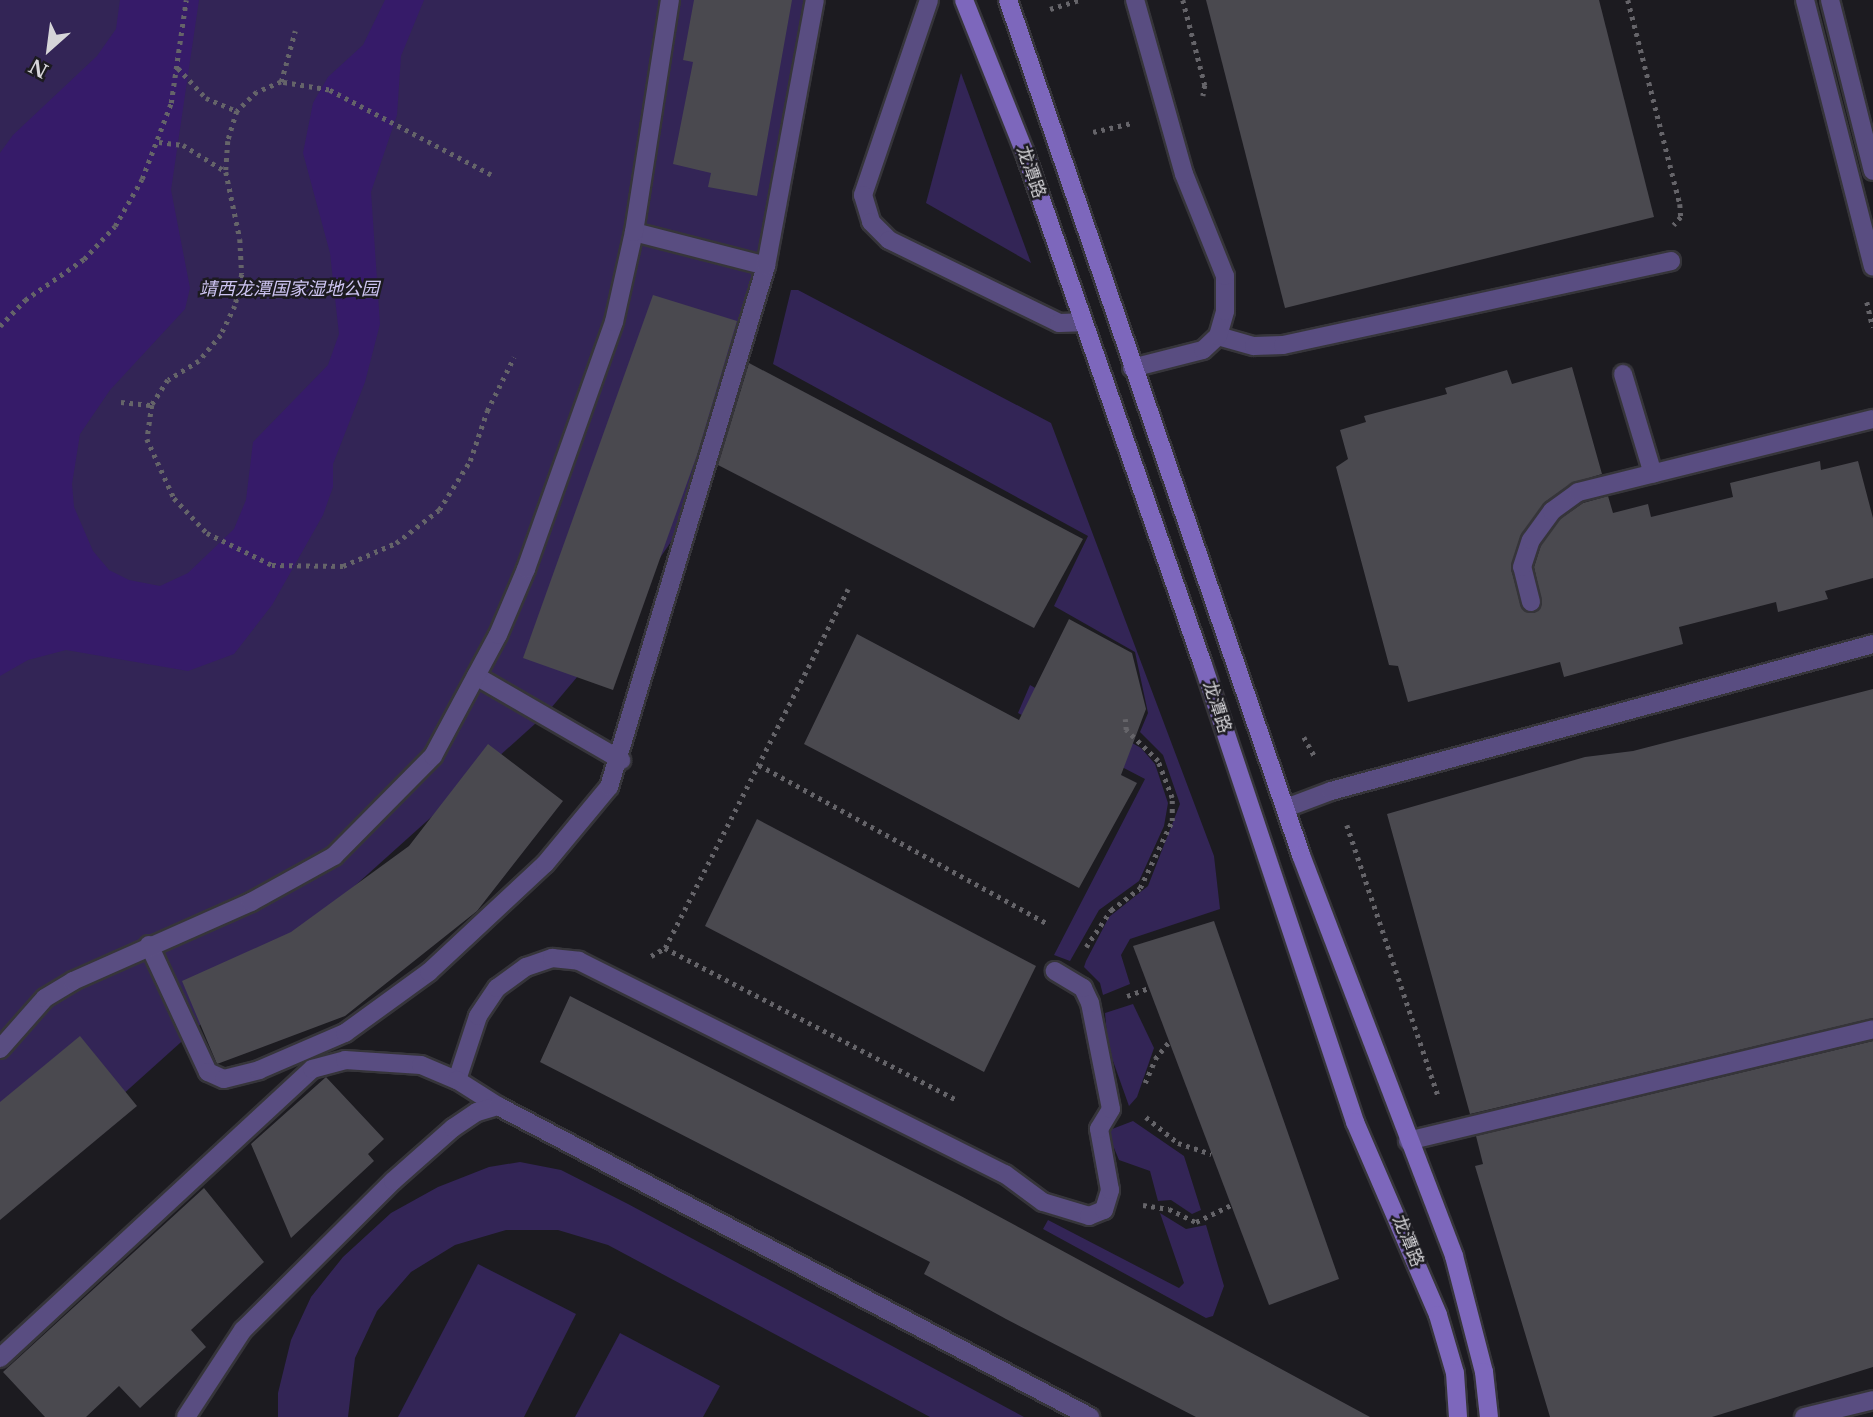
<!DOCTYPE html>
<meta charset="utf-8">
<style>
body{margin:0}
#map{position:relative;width:1873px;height:1417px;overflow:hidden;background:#1c1b20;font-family:"Libre Baskerville","Noto Sans SC",serif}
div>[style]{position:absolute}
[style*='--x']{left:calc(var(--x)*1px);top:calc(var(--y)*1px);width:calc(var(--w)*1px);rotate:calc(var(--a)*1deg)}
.green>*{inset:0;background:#332556}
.water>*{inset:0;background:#361b69}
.building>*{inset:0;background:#4a494f}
.path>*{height:4.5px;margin-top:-2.25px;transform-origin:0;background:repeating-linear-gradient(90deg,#656469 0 3.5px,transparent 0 8.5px)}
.roads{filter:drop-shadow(2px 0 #36353a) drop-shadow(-2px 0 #36353a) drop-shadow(0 2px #36353a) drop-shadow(0 -2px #36353a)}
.service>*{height:18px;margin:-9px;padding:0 9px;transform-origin:9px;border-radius:9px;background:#594d81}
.minor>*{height:18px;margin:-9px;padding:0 9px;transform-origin:9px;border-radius:9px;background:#594d81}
.secondary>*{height:18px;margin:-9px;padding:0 9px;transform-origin:9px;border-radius:9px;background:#7d67bc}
span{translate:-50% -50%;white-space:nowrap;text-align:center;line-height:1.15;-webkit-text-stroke:5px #1c1b20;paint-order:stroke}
.street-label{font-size:18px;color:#d6d5d9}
.park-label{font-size:18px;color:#cdc4f1;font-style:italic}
.north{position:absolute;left:14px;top:14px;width:70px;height:70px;-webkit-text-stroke:5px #1c1b20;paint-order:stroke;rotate:208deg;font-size:19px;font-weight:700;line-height:28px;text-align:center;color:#d6d5d9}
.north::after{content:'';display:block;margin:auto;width:24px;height:32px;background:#d6d5d9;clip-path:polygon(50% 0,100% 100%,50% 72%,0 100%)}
</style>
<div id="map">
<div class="green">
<div style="clip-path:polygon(0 0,815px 0,752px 305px,688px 517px,583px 670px,546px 714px,81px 1132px,0 1184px)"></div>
<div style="clip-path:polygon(961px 73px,1031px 263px,926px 203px)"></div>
<div style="clip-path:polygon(791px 290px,798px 290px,1051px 423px,1214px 856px,1220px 909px,1130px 939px,1121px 955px,1130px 984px,1103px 995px,1100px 983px,1084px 967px,1086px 961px,1109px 917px,1148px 886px,1180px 804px,1163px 755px,1140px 732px,1148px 713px,1135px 652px,1054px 606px,1088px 536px,773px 364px)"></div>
<div style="clip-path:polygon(1030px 685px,1141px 748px,1155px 764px,1168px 803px,1164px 826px,1139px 881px,1099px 910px,1070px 961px,1054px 955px,1145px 779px,1018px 713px)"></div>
<div style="clip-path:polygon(1133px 1004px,1154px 1048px,1137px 1097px,1129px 1106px,1108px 1047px,1105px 1013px)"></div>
<div style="clip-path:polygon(1133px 1121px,1184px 1156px,1201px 1210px,1192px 1214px,1171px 1200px,1158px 1201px,1150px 1171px,1119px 1160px,1107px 1131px)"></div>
<div style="clip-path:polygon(520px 1162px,561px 1170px,628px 1204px,1024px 1417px,930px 1417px,608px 1245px,558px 1230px,506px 1230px,455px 1245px,411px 1272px,377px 1311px,355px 1358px,348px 1417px,278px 1417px,278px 1393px,291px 1340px,311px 1297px,343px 1257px,391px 1213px,438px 1187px,489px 1167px)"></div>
<div style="clip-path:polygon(1160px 1213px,1186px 1229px,1206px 1225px,1224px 1286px,1213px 1316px,1206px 1318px,1043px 1229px,1048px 1220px,1179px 1288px,1184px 1283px)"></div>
<div style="clip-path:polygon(478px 1264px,576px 1314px,524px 1417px,398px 1417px)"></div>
<div style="clip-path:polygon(620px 1333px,720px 1386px,703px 1417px,575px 1417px)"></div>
</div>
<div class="water">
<div style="clip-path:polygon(120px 0,199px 0,171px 190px,190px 288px,185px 309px,110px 390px,80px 434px,72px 484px,74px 507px,93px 551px,109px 570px,129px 580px,160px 586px,188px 573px,234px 529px,246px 500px,253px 442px,328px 365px,339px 334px,330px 253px,303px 153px,313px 103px,328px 77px,363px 45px,385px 0,424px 0,401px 56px,397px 115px,371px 192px,380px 324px,365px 382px,333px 464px,333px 487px,323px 515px,272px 605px,234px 654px,188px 671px,66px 650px,28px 660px,0 676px,0 153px,13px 135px,97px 56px,116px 29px)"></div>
</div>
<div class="building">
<div style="clip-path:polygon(694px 0,792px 0,757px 196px,708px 187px,711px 173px,673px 164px,693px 62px,683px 60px)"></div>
<div style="clip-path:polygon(1206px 0,1599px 0,1654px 217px,1285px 308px)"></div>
<div style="clip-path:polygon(653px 295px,737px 321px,697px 455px,613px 690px,523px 658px)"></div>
<div style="clip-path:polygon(749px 363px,1083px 539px,1034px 628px,718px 465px)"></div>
<div style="clip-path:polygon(1572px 367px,1602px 474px,1572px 483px,1545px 502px,1522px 534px,1511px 569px,1523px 610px,1534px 613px,1542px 604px,1534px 567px,1541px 545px,1560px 519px,1583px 503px,1608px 496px,1613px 513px,1648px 504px,1651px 517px,1733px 497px,1730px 483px,1820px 461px,1821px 470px,1858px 461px,1873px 518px,1873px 578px,1825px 591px,1828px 599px,1778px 612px,1776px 602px,1679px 627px,1683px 644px,1564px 677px,1560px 662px,1408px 702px,1398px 666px,1389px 665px,1336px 467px,1348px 459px,1340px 430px,1366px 422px,1364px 416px,1447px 394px,1445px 388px,1507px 370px,1512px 384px)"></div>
<div style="clip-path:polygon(1069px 619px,1132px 653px,1146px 709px,1121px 775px,1137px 783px,1079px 888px,804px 744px,857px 634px,1019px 720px)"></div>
<div style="clip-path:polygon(1873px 689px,1873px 1018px,1470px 1114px,1387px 814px,1585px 757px,1633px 751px)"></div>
<div style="clip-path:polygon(488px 744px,563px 801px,477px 911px,345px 1016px,217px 1064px,182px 981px,291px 932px,409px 846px)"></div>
<div style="clip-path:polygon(757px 819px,1036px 966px,984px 1072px,705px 926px)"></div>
<div style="clip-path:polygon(1214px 921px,1339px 1279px,1269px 1305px,1133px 946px)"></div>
<div style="clip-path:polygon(570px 996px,959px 1195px,1370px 1417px,1196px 1417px,1006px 1319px,924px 1274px,930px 1262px,540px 1062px)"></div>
<div style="clip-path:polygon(80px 1036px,137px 1106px,0 1220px,0 1102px)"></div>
<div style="clip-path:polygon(1873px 1041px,1873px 1367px,1712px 1417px,1550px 1417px,1475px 1166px,1483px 1164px,1476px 1136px)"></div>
<div style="clip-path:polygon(326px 1077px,384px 1139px,368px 1154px,374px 1161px,291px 1238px,251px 1144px)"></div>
<div style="clip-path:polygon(204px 1188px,264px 1262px,191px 1330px,206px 1347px,140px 1408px,119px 1386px,86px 1417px,45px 1417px,3px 1372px)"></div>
</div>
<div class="path">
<div style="--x:1183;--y:0;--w:88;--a:75.5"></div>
<div style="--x:1205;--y:85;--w:11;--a:100"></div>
<div style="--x:1628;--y:0;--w:211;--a:75.7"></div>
<div style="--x:1680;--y:204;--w:13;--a:86"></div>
<div style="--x:1681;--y:217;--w:11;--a:131"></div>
<div style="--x:1050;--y:9;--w:30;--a:-17"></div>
<div style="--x:178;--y:68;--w:41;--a:47"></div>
<div style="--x:206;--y:98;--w:34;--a:23"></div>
<div style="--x:281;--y:82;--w:53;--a:-74.6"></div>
<div style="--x:1093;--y:132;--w:40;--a:-13"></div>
<div style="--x:159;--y:142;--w:24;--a:7"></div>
<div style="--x:183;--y:145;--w:49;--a:31.8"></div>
<div style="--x:491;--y:175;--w:183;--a:-152.3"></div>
<div style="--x:329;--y:90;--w:49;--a:-170.5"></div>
<div style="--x:281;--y:82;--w:26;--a:157"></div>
<div style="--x:257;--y:92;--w:28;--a:136"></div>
<div style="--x:237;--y:111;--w:31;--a:107"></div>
<div style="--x:228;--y:141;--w:31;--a:94"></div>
<div style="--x:226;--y:172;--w:68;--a:78.2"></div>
<div style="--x:240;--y:239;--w:35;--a:87"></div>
<div style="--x:242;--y:274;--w:33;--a:102"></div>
<div style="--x:235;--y:306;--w:32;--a:116"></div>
<div style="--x:221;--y:335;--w:34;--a:130"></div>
<div style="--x:199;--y:361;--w:36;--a:148"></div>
<div style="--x:168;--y:380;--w:30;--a:123"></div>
<div style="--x:152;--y:405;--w:34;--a:98"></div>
<div style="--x:147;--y:439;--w:65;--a:65.4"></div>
<div style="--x:174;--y:498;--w:48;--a:46.7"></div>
<div style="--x:207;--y:533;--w:72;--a:26.2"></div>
<div style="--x:272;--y:565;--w:71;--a:0.8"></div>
<div style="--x:343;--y:566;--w:58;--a:-23.5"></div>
<div style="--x:396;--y:543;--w:54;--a:-37.5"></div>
<div style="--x:439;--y:510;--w:58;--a:-57.7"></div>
<div style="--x:470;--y:461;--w:53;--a:-71.2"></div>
<div style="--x:487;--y:411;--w:60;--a:-63.4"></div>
<div style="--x:1867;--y:302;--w:26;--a:77"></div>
<div style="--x:0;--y:326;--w:36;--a:-46"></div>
<div style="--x:25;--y:300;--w:72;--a:-34.8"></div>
<div style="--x:84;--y:259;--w:45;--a:-46.8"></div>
<div style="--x:115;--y:226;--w:54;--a:-60.1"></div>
<div style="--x:142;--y:179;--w:81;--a:-69.1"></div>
<div style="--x:171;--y:103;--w:104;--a:-81.7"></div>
<div style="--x:121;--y:402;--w:31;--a:6"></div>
<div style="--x:1304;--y:737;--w:23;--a:61"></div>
<div style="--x:759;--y:765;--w:330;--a:28.8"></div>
<div style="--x:1347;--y:825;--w:286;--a:71.4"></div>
<div style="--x:1086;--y:947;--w:45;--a:-56"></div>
<div style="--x:1111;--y:910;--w:36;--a:-37"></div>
<div style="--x:1140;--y:888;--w:74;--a:-64.5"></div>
<div style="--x:1172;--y:821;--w:23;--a:-90"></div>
<div style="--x:1172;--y:798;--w:40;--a:-111"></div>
<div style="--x:1158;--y:761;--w:45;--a:-135.9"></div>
<div style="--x:1126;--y:730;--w:11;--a:-95"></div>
<div style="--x:665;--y:948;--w:327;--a:27.5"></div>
<div style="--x:651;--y:956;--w:16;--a:-30"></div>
<div style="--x:665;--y:948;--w:403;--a:-63"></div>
<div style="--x:1127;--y:996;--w:23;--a:-20"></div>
<div style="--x:1145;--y:1083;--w:26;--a:-67"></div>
<div style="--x:1155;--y:1059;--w:22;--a:-51"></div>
<div style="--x:1146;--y:1117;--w:41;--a:39.1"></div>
<div style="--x:1178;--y:1143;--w:35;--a:18"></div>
<div style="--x:1143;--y:1205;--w:26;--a:9"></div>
<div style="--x:1169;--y:1209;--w:30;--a:26"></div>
<div style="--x:1196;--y:1222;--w:39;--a:-26"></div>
</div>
<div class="roads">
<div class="service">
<div style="--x:929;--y:0;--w:206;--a:108.7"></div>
<div style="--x:863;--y:195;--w:28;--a:73"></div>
<div style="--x:871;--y:222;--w:25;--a:45"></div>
<div style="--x:889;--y:240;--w:189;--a:26"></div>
<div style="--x:1059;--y:323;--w:23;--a:-2"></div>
<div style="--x:634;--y:232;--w:136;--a:14.4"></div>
<div style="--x:1218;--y:336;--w:37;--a:16"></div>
<div style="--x:1254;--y:346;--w:29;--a:-2"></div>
<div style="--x:1283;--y:345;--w:397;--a:-12.2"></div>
<div style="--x:1132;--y:368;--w:73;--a:-14.2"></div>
<div style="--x:1203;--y:350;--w:21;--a:-43"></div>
<div style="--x:1218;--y:336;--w:26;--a:-74"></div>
<div style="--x:1225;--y:311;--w:35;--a:-90"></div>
<div style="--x:1225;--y:276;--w:110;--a:-111.9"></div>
<div style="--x:1184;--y:174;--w:181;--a:-105.7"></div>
<div style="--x:1623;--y:374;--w:104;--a:73.3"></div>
<div style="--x:1531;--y:602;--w:36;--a:-104"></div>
<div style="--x:1522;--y:567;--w:28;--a:-72"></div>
<div style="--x:1531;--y:540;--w:36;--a:-54"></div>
<div style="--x:1552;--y:511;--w:32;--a:-36"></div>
<div style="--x:1578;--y:492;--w:304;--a:-13.9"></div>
<div style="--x:476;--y:676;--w:168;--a:30.1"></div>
<div style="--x:149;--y:945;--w:140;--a:65.1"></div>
<div style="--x:208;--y:1072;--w:17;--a:24"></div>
<div style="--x:224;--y:1079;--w:36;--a:-14"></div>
<div style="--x:259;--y:1070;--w:94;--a:-23.3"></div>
<div style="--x:345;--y:1033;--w:104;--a:-36"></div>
<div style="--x:429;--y:972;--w:158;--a:-43"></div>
<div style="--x:545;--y:864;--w:100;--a:-50.3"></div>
<div style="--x:609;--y:787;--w:544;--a:-73.23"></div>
<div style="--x:766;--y:266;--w:270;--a:-79.6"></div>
<div style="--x:457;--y:1080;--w:67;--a:-71.8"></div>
<div style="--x:478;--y:1016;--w:34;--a:-56"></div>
<div style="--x:497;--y:988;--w:36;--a:-36"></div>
<div style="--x:526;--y:967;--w:28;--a:-19"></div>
<div style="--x:552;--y:958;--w:27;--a:6"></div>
<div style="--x:579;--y:961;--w:476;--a:26.6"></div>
<div style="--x:1005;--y:1174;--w:47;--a:36.4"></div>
<div style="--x:1043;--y:1202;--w:48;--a:16.9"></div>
<div style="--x:1089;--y:1216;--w:16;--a:-22"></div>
<div style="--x:1104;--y:1210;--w:21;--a:-73"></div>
<div style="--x:1110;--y:1190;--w:62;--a:-100.2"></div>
<div style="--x:1099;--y:1129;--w:23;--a:-59"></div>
<div style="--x:1111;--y:1109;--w:108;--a:-101.2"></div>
<div style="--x:1090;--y:1003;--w:17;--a:-115"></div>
<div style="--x:1083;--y:988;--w:33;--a:-149"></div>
<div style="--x:0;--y:1358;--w:425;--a:-42.8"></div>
<div style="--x:312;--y:1069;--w:34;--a:-15"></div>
<div style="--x:345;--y:1060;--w:76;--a:3.8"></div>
<div style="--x:421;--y:1065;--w:39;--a:23"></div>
<div style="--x:457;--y:1080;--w:49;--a:32.4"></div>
<div style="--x:186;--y:1417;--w:104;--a:-56.8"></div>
<div style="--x:243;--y:1330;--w:211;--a:-44.8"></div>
<div style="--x:393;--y:1181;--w:80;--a:-41.5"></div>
<div style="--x:453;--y:1128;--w:29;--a:-34"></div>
<div style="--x:477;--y:1112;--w:22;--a:-16"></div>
<div style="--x:498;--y:1106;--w:669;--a:27.71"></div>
</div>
<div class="minor">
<div style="--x:1805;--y:0;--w:275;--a:75.7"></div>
<div style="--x:1830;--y:0;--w:176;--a:75.9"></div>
<div style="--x:1286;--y:808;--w:48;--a:-20.7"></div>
<div style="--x:1331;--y:791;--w:562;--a:-15.17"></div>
<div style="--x:0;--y:1049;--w:68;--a:-48.6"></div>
<div style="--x:45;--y:998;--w:33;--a:-31"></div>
<div style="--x:73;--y:981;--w:195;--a:-23.9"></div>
<div style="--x:251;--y:902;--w:95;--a:-29"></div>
<div style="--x:334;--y:856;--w:141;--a:-45.3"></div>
<div style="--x:433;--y:756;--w:137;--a:-61.8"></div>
<div style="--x:498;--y:635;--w:72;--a:-67"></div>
<div style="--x:526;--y:569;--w:262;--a:-70.4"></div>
<div style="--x:614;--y:322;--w:92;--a:-77.5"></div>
<div style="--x:634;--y:232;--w:235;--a:-81.2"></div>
<div style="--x:1408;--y:1141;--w:478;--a:-13.5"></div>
<div style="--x:1804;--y:1417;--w:71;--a:-13.8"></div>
</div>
<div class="secondary">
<div style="--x:964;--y:0;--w:165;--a:68.3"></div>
<div style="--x:1025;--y:153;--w:542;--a:70.83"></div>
<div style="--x:1203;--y:665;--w:482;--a:71.6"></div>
<div style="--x:1355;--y:1122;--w:210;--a:66.7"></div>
<div style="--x:1438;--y:1315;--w:60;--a:73.7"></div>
<div style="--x:1455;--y:1373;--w:44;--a:86.1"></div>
<div style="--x:1008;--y:0;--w:904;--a:71.08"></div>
<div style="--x:1301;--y:855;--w:429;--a:69.1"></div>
<div style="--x:1454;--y:1256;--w:120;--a:75.5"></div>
<div style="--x:1484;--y:1372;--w:45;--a:83.7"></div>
</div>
</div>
<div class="street-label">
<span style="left:1031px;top:172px;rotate:71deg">龙潭路</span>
<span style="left:1217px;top:707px;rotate:72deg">龙潭路</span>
<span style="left:1408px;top:1241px;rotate:68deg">龙潭路</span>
</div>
<div class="park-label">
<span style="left:289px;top:289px">靖西龙潭国家湿地公园</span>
</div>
<div class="north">N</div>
</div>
